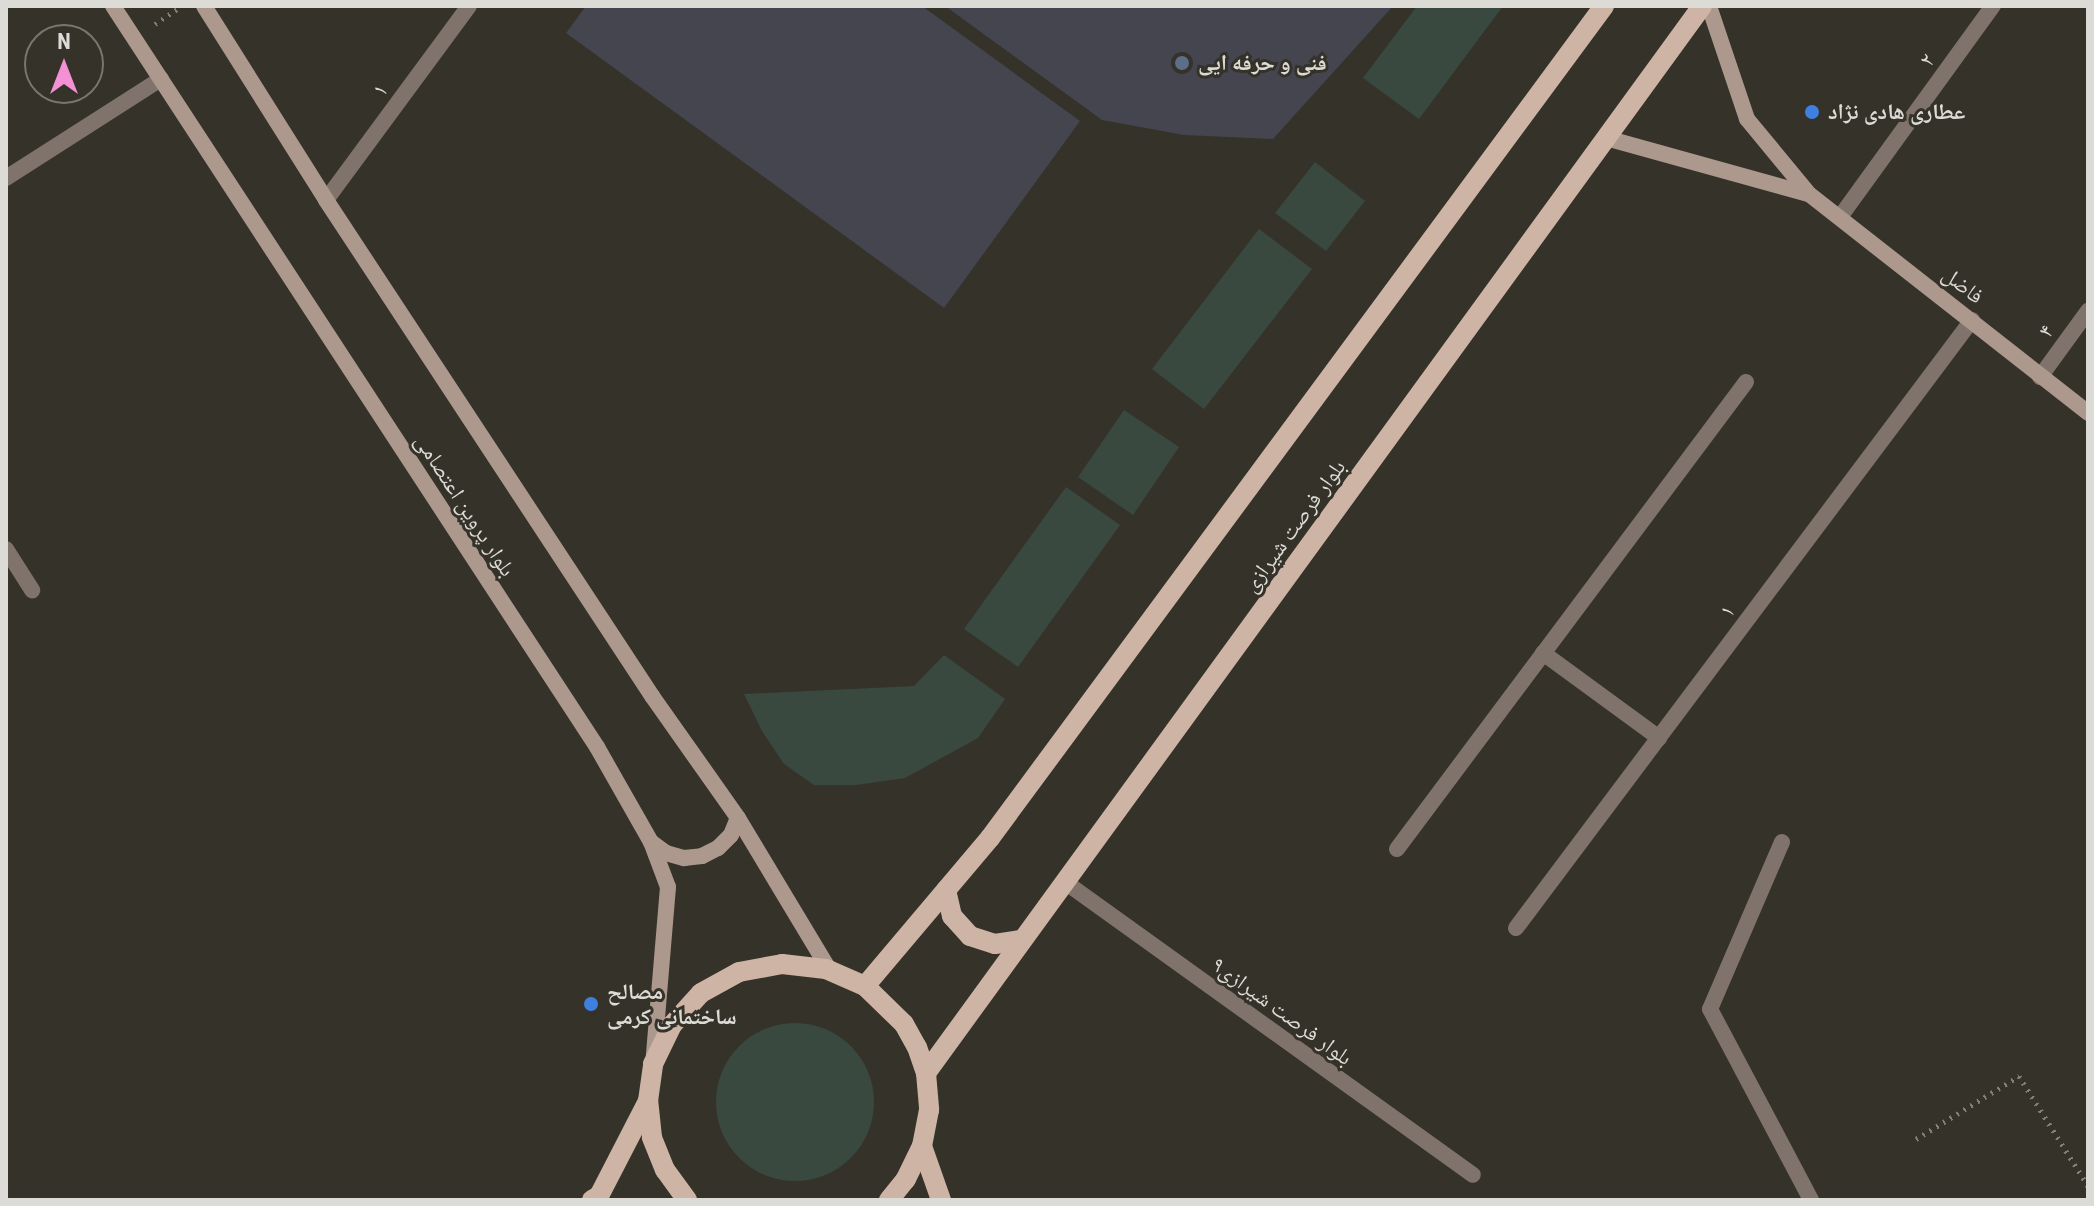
<!DOCTYPE html>
<meta charset="utf-8">
<style>
body{margin:0}
#map{position:relative;width:2094px;height:1206px;overflow:hidden;background:#353229;font-family:"Roboto Condensed","Noto Naskh Arabic",sans-serif}
div>[style]{position:absolute}
[style*='--x']{left:calc(var(--x)*1px);top:calc(var(--y)*1px);width:calc(var(--w)*1px);rotate:calc(var(--a)*1deg)}
.green>*{inset:0;background:#3a493f}
.round{border-radius:50%}
.building>*{inset:0;background:#44454f}
.path>*{height:5px;margin-top:-2.5px;transform-origin:0;background:repeating-linear-gradient(90deg,#817f77 0 2px,transparent 0 8px)}
.street>*{height:16px;margin:-8px;padding:0 8px;transform-origin:8px;border-radius:8px;background:#80736c}
.secondary>*{height:16px;margin:-8px;padding:0 8px;transform-origin:8px;border-radius:8px;background:#ac988d}
.primary>*{height:20px;margin:-10px;padding:0 10px;transform-origin:10px;border-radius:10px;background:#ceb4a5}
.dots>*{width:22px;height:22px;translate:-50% -50%;box-sizing:border-box;border:4px solid #353229;border-radius:50%}
span{translate:-50% -50%;white-space:nowrap;text-align:center;line-height:1.15;-webkit-text-stroke:6px #353229;paint-order:stroke}
.street-label{font-size:22px;color:#dddbd5}
.poi-label{font-size:22px;color:#dddbd5;font-weight:700}
.left{translate:0 -50%;text-align:left}
.frame{position:absolute;inset:0;border:8px solid #dddbd5;pointer-events:none}
.north{position:absolute;left:24px;top:24px;width:80px;height:80px;box-sizing:border-box;background:#353229;border:2px solid #78766e;border-radius:50%;rotate:0deg;font-size:22px;font-weight:700;line-height:32px;text-align:center;color:#dddbd5}
.north::after{content:'';display:block;margin:auto;width:28px;height:36px;background:#f491d4;clip-path:polygon(50% 0,100% 100%,50% 72%,0 100%)}
</style>
<div id="map">
<div class="green">
<div style="clip-path:polygon(1417px 6px,1503px 6px,1419px 119px,1363px 78px)"></div>
<div style="clip-path:polygon(1315px 162px,1365px 201px,1326px 251px,1275px 213px)"></div>
<div style="clip-path:polygon(1259px 229px,1312px 269px,1204px 409px,1152px 369px)"></div>
<div style="clip-path:polygon(1124px 410px,1179px 447px,1133px 515px,1078px 477px)"></div>
<div style="clip-path:polygon(1066px 487px,1120px 525px,1018px 667px,964px 629px)"></div>
<div style="clip-path:polygon(944px 655px,1005px 699px,978px 738px,905px 778px,856px 785px,814px 785px,784px 764px,762px 731px,744px 694px,914px 686px)"></div>
<div class="round" style="left:716px;top:1023px;width:158px;height:158px"></div>
</div>
<div class="building">
<div style="clip-path:polygon(586px 6px,922px 6px,1080px 121px,944px 308px,566px 33px)"></div>
<div style="clip-path:polygon(945px 6px,1393px 6px,1273px 139px,1184px 135px,1102px 120px)"></div>
</div>
<div class="path">
<div style="--x:155;--y:24;--w:30;--a:-34"></div>
<div style="--x:1916;--y:1139;--w:121;--a:-31.5"></div>
<div style="--x:2019;--y:1076;--w:130;--a:57.9"></div>
</div>
<div class="street">
<div style="--x:6;--y:178;--w:184;--a:-32.6"></div>
<div style="--x:326;--y:200;--w:241;--a:-53.6"></div>
<div style="--x:1840;--y:217;--w:261;--a:-54.1"></div>
<div style="--x:2040;--y:377;--w:82;--a:-54"></div>
<div style="--x:6;--y:549;--w:49;--a:57.6"></div>
<div style="--x:1543;--y:653;--w:144;--a:36.2"></div>
<div style="--x:1782;--y:842;--w:182;--a:113.3"></div>
<div style="--x:1710;--y:1009;--w:216;--a:62.1"></div>
<div style="--x:1397;--y:849;--w:583;--a:-53.23"></div>
<div style="--x:1065;--y:882;--w:502;--a:35.68"></div>
<div style="--x:1516;--y:928;--w:760;--a:-53.13"></div>
</div>
<div class="secondary">
<div style="--x:113;--y:6;--w:885;--a:56.85"></div>
<div style="--x:597;--y:747;--w:109;--a:60.4"></div>
<div style="--x:651;--y:842;--w:48;--a:69.3"></div>
<div style="--x:668;--y:887;--w:169;--a:94.8"></div>
<div style="--x:204;--y:6;--w:229;--a:57.8"></div>
<div style="--x:326;--y:200;--w:594;--a:56.68"></div>
<div style="--x:652;--y:696;--w:149;--a:54.8"></div>
<div style="--x:738;--y:818;--w:179;--a:59"></div>
<div style="--x:1709;--y:6;--w:119;--a:71.4"></div>
<div style="--x:1747;--y:119;--w:97;--a:50.4"></div>
<div style="--x:1809;--y:194;--w:355;--a:38.1"></div>
<div style="--x:1606;--y:138;--w:210;--a:15.5"></div>
<div style="--x:651;--y:842;--w:19;--a:36"></div>
<div style="--x:666;--y:853;--w:19;--a:16"></div>
<div style="--x:684;--y:858;--w:18;--a:-6"></div>
<div style="--x:702;--y:856;--w:18;--a:-27"></div>
<div style="--x:718;--y:848;--w:18;--a:-45"></div>
<div style="--x:731;--y:835;--w:18;--a:-68"></div>
</div>
<div class="primary">
<div style="--x:946;--y:890;--w:27;--a:77"></div>
<div style="--x:952;--y:916;--w:27;--a:48"></div>
<div style="--x:970;--y:936;--w:26;--a:18"></div>
<div style="--x:995;--y:944;--w:26;--a:-9"></div>
<div style="--x:865;--y:986;--w:194;--a:-49.8"></div>
<div style="--x:990;--y:838;--w:1034;--a:-53.57"></div>
<div style="--x:926;--y:1073;--w:1319;--a:-53.97"></div>
<div style="--x:922;--y:1146;--w:57;--a:70.6"></div>
<div style="--x:592;--y:1200;--w:8;--a:-30"></div>
<div style="--x:599;--y:1196;--w:107;--a:-62.7"></div>
<div style="--x:687;--y:1200;--w:37;--a:-126"></div>
<div style="--x:665;--y:1170;--w:35;--a:-112"></div>
<div style="--x:652;--y:1137;--w:36;--a:-96"></div>
<div style="--x:648;--y:1101;--w:37;--a:-82"></div>
<div style="--x:653;--y:1064;--w:43;--a:-64"></div>
<div style="--x:672;--y:1025;--w:43;--a:-47.8"></div>
<div style="--x:701;--y:993;--w:43;--a:-28.9"></div>
<div style="--x:739;--y:972;--w:44;--a:-10.5"></div>
<div style="--x:782;--y:964;--w:44;--a:6.5"></div>
<div style="--x:826;--y:969;--w:43;--a:23.6"></div>
<div style="--x:865;--y:986;--w:54;--a:44.3"></div>
<div style="--x:904;--y:1024;--w:26;--a:61"></div>
<div style="--x:917;--y:1047;--w:28;--a:71"></div>
<div style="--x:926;--y:1073;--w:37;--a:85"></div>
<div style="--x:929;--y:1110;--w:37;--a:101"></div>
<div style="--x:922;--y:1146;--w:37;--a:116"></div>
<div style="--x:906;--y:1179;--w:27;--a:129"></div>
</div>
<div class="dots">
<div style="left:1182px;top:63px;background:#5c6f8a"></div>
<div style="left:1812px;top:112px;background:#3f7fe0"></div>
<div style="left:591px;top:1004px;background:#3f7fe0"></div>
</div>
<div class="street-label">
<span style="left:1927px;top:60px;rotate:-54deg">۲</span>
<span style="left:380px;top:90px;rotate:-54deg">۱</span>
<span style="left:1963px;top:285px;rotate:38deg">فاضل</span>
<span style="left:2046px;top:331px;rotate:-54deg">۴</span>
<span style="left:465px;top:505px;rotate:57deg">بلوار پروین اعتصامی</span>
<span style="left:1294px;top:526px;rotate:-54deg">بلوار فرصت شیرازی</span>
<span style="left:1727px;top:611px;rotate:-53deg">۱</span>
<span style="left:1282px;top:1011px;rotate:36deg">۹بلوار فرصت شیرازی</span>
</div>
<div class="poi-label">
<span class="left" style="left:1198px;top:63px">فنی و حرفه ایی</span>
<span class="left" style="left:1828px;top:112px">عطاری هادی نژاد</span>
<span class="left" style="left:607px;top:1004px">مصالح<br>ساختمانی کرمی</span>
</div>
<div class="frame"></div>
<div class="north">N</div>
</div>
